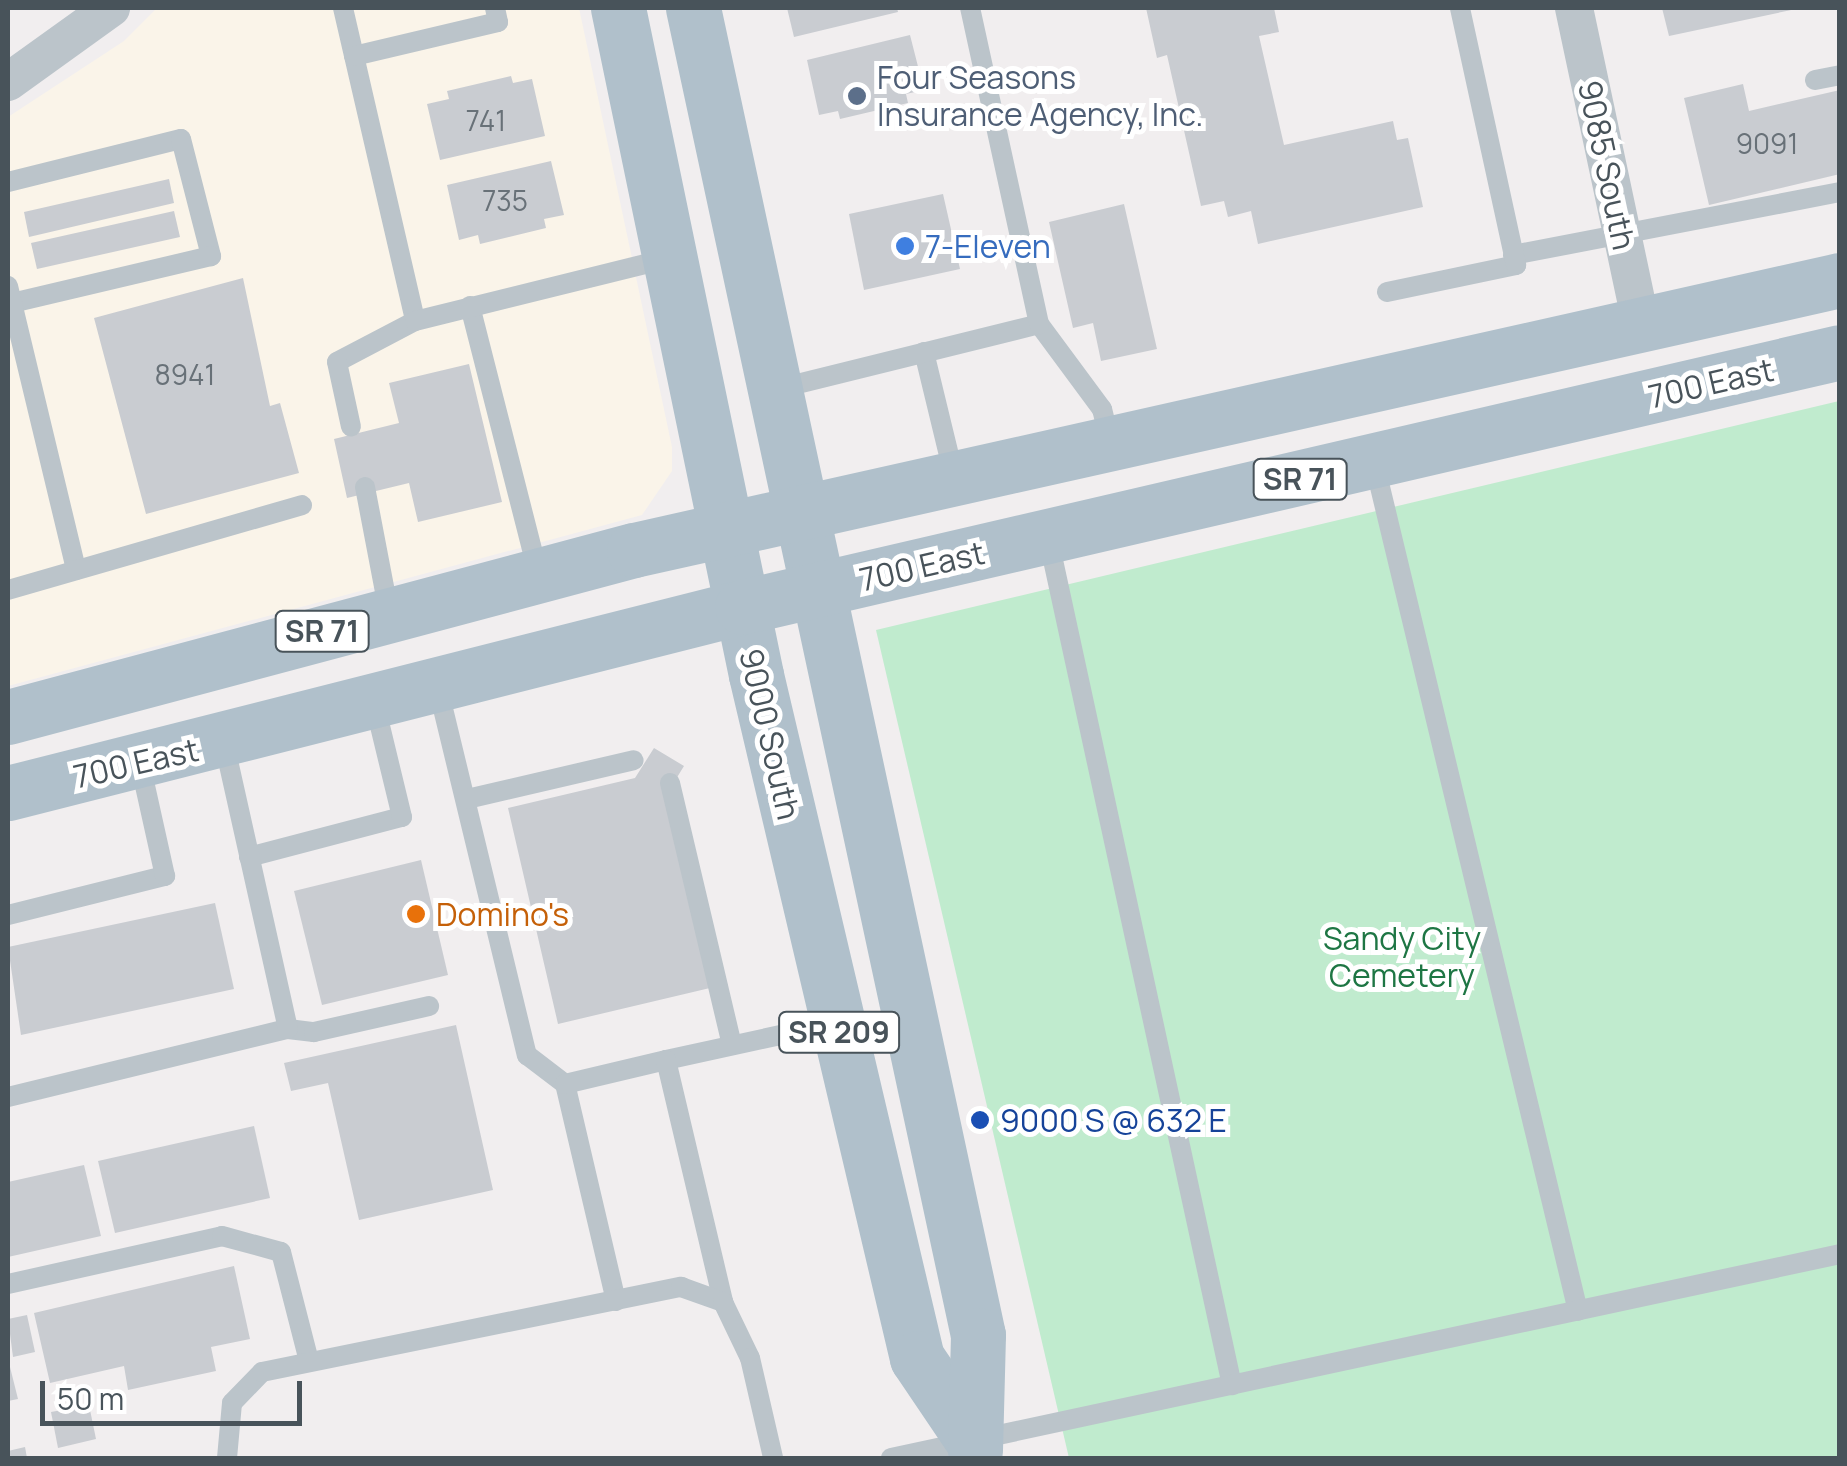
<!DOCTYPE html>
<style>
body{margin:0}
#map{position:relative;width:1847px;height:1466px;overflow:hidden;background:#f1eeef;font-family:Manrope,sans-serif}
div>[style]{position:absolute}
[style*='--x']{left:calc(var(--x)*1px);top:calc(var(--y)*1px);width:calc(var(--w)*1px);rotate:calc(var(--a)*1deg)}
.commercial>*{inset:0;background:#faf4e9}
.green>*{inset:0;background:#c0ebce}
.building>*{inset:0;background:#c9ccd1}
.lane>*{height:20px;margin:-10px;padding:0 10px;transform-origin:10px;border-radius:10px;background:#bbc4ca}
.street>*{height:38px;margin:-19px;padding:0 19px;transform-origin:19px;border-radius:19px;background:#bbc4ca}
.primary>*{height:55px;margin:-27.5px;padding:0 27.5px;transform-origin:27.5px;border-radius:27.5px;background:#b0c0cb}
.dots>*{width:28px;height:28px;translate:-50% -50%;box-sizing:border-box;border:5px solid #fff;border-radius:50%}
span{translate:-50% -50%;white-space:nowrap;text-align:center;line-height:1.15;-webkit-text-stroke:10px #fff;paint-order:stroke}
.number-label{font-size:28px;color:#687178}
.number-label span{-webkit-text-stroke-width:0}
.shield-label span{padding:2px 8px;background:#fff;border:2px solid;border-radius:8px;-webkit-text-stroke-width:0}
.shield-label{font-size:30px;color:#48535a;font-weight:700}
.service-label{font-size:32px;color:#4e5e75}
.left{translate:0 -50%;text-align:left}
.street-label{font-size:32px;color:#48535a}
.shop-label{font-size:32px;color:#366cbe}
.food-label{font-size:32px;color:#c56008}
.park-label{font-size:32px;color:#1e7644}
.transit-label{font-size:32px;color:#164399}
.frame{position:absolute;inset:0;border:10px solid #48535a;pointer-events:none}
.scale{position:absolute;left:40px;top:1381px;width:262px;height:45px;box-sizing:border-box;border:5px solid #48535a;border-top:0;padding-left:12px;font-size:30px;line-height:35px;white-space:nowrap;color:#48535a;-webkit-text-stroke:8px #fff;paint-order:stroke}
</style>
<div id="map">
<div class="commercial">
<div style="clip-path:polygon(157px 8px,579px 8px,672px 447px,672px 471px,642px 515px,8px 686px,8px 117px,124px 41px)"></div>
</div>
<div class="green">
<div style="clip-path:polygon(1839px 401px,1839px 1458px,1069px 1458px,876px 630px)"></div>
</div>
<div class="building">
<div style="clip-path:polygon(787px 8px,897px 8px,898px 12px,794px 37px)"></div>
<div style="clip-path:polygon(1146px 8px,1274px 8px,1279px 32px,1259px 36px,1284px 145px,1393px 121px,1397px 140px,1408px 138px,1423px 207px,1258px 244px,1251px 211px,1228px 217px,1224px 201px,1201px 206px,1167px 55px,1157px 58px)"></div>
<div style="clip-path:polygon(1662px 8px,1796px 8px,1796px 9px,1669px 36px)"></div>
<div style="clip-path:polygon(910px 35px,924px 90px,906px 94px,908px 103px,840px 119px,838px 111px,819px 115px,807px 60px)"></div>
<div style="clip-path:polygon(511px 76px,513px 83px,532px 79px,545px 136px,440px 160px,427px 104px,449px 99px,447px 91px)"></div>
<div style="clip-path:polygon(1743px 84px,1749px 111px,1840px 90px,1840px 174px,1709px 205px,1684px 98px)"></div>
<div style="clip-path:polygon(551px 161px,564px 215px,544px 219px,546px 228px,480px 244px,478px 235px,459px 240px,447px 185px)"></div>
<div style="clip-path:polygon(169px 179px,174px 203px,29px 237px,24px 212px)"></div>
<div style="clip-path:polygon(943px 194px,960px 269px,864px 290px,849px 214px)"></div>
<div style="clip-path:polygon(1124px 204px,1157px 349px,1101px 361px,1093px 323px,1073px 328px,1049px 222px)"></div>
<div style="clip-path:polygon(174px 211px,180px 237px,37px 269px,31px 243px)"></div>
<div style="clip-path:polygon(243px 278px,270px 406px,280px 403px,299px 473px,146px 514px,94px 318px)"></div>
<div style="clip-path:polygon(469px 364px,502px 502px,418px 522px,409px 483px,347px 498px,334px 439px,399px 423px,389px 383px)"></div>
<div style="clip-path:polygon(654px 748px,684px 766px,665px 797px,710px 988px,558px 1024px,508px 808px,635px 778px)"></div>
<div style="clip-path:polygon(421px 860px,448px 975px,322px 1005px,294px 891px)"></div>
<div style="clip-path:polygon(215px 903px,234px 989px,21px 1035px,8px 947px)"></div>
<div style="clip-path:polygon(456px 1025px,493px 1190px,359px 1220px,328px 1083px,291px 1091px,284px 1063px)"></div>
<div style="clip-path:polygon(254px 1126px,270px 1198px,115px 1233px,98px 1161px)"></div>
<div style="clip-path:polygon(84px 1165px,101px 1236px,8px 1257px,8px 1182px)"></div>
<div style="clip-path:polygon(234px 1266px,250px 1339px,211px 1347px,216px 1371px,128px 1390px,124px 1366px,50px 1383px,34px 1313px)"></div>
<div style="clip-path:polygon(27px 1315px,35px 1352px,13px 1357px,8px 1319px)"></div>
<div style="clip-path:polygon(8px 1359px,18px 1399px,8px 1401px)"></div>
<div style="clip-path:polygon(89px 1405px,96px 1439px,58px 1448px,51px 1412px)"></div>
<div style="clip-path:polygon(25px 1447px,27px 1458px,8px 1458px,8px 1451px)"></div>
</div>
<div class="lane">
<div style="--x:343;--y:8;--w:321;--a:77"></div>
<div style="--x:415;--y:321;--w:88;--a:152.3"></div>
<div style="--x:337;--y:362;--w:66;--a:77.8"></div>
<div style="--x:354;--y:56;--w:148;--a:-13.3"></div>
<div style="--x:498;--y:22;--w:14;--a:-102"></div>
<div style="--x:1815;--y:80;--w:25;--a:-11"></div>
<div style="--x:8;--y:182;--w:178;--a:-14"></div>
<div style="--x:181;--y:139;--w:121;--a:75.6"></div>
<div style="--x:211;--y:256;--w:209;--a:166.7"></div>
<div style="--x:1513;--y:255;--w:333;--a:-10.9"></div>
<div style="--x:8;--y:286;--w:292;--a:76.5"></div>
<div style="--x:1387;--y:292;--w:132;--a:-11.8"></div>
<div style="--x:1516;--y:265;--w:263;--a:-102.3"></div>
<div style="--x:470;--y:306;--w:276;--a:75.7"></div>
<div style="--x:415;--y:321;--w:259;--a:-13.9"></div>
<div style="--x:1039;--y:324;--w:106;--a:53.5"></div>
<div style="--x:1102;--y:409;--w:32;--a:76"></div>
<div style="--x:924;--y:352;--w:128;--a:76.4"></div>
<div style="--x:777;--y:389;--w:270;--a:-13.9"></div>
<div style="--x:1039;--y:324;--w:323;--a:-102.3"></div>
<div style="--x:1374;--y:462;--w:873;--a:76.49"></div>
<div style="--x:365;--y:487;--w:128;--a:79.2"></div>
<div style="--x:1048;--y:537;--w:868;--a:77.76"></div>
<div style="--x:8;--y:590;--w:306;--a:-16.1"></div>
<div style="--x:438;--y:688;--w:378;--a:76.4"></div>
<div style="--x:527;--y:1055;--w:48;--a:37.3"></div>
<div style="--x:670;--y:783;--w:269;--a:76.7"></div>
<div style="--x:467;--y:799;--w:171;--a:-13.1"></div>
<div style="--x:249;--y:857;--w:158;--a:-14.7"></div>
<div style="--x:402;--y:817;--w:115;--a:-103.6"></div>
<div style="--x:8;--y:915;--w:162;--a:-14"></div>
<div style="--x:165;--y:876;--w:116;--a:-102.5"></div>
<div style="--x:288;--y:1029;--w:26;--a:7"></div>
<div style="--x:314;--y:1032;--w:118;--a:-12.7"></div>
<div style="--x:666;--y:1060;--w:173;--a:-12.3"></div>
<div style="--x:8;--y:1097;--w:288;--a:-13.7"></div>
<div style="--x:288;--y:1029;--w:293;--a:-102.6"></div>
<div style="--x:8;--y:1284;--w:219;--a:-12.6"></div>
<div style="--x:222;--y:1236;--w:61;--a:15.2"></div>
<div style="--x:281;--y:1252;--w:113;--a:75.6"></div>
<div style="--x:616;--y:1301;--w:223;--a:-103.2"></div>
<div style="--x:565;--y:1084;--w:104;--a:-13.4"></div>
<div style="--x:666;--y:1060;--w:249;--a:76.7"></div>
<div style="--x:227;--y:1458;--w:55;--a:-84.8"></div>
<div style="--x:232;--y:1403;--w:43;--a:-45.9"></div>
<div style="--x:262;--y:1372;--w:428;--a:-11.5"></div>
<div style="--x:681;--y:1287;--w:45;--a:19.7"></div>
<div style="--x:723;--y:1302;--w:62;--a:64.3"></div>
<div style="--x:750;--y:1358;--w:103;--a:77"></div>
<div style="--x:891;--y:1458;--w:971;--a:-12.13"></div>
</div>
<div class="street">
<div style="--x:1574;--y:8;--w:322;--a:78"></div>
<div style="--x:8;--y:82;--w:127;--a:-35.7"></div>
</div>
<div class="primary">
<div style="--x:618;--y:8;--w:681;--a:78.31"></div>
<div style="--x:756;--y:675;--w:702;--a:76.74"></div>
<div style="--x:917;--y:1358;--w:100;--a:56"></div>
<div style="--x:693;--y:8;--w:1357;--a:77.88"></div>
<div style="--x:978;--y:1335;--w:116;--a:91.5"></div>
<div style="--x:8;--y:717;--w:648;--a:-14.94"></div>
<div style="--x:634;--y:550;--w:1236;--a:-12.62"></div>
<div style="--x:8;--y:793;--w:757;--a:-14.22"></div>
<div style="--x:742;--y:607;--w:1127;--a:-13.07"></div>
</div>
<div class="dots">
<div style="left:857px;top:96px;background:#5c6f8a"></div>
<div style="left:905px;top:246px;background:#3f7fe0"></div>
<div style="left:416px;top:914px;background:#e8710a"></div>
<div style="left:980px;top:1120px;background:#1a4fb4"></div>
</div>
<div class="number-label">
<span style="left:486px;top:120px">741</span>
<span style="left:1767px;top:143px">9091</span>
<span style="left:505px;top:200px">735</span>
<span style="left:185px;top:374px">8941</span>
</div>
<div class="shield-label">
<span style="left:1300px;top:479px">SR 71</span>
<span style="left:322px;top:631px">SR 71</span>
<span style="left:839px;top:1032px">SR 209</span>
</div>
<div class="service-label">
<span class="left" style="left:877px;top:96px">Four Seasons<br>Insurance Agency, Inc.</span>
</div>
<div class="street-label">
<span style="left:1607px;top:165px;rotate:78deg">9085 South</span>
<span style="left:1711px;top:383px;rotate:-13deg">700 East</span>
<span style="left:922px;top:566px;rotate:-13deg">700 East</span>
<span style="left:770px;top:734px;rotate:77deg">9000 South</span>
<span style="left:136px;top:763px;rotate:-13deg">700 East</span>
</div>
<div class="shop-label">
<span class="left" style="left:925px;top:246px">7-Eleven</span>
</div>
<div class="food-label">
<span class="left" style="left:436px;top:914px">Domino's</span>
</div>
<div class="park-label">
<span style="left:1402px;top:957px">Sandy City<br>Cemetery</span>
</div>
<div class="transit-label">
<span class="left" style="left:1000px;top:1120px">9000 S @ 632 E</span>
</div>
<div class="frame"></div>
<div class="scale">50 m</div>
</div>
